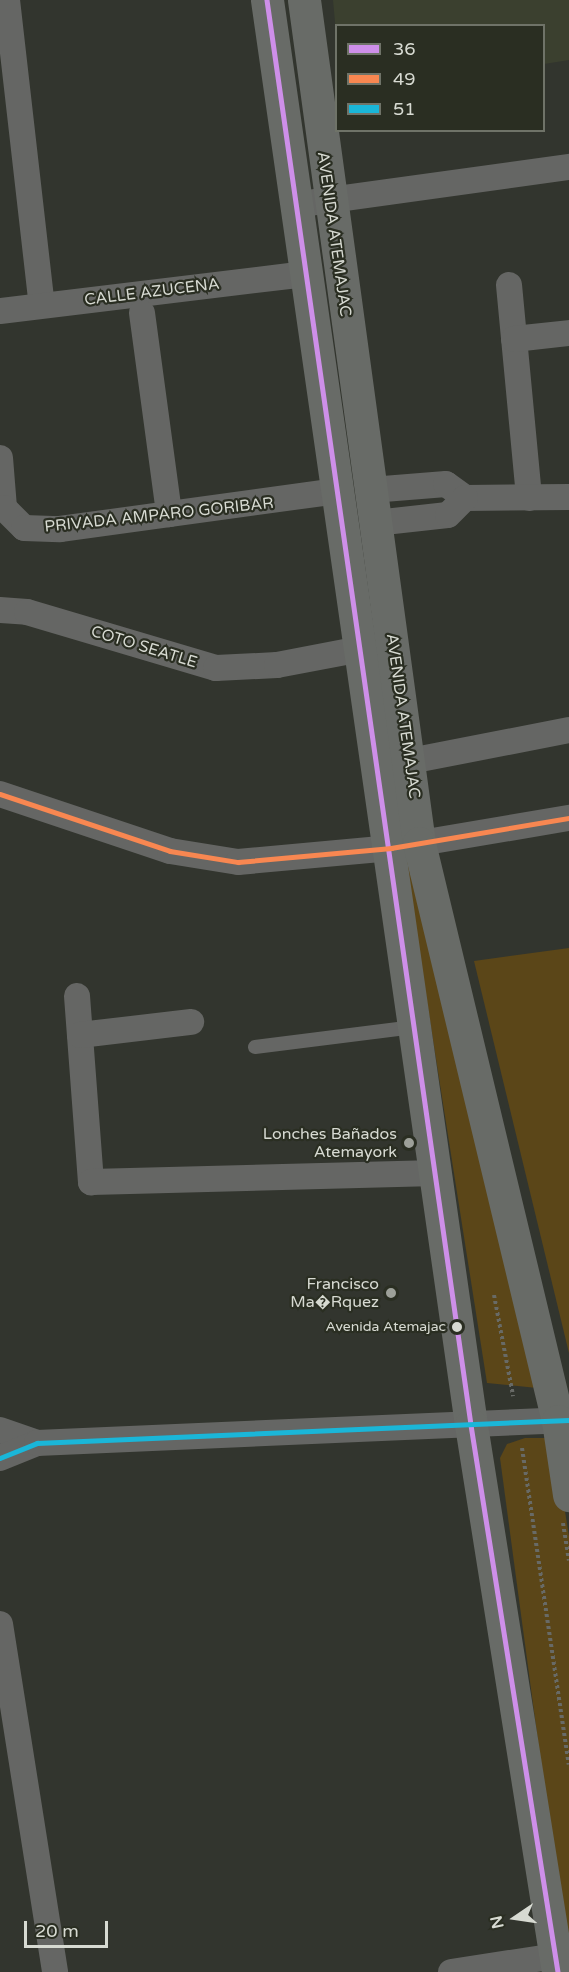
<!DOCTYPE html>
<meta charset="utf-8">
<style>
body{margin:0}
#map{position:relative;width:569px;height:1972px;overflow:hidden;background:#32352e;font-family:"Varela Round",sans-serif}
div>[style]{position:absolute}
[style*='--x']{left:calc(var(--x)*1px);top:calc(var(--y)*1px);width:calc(var(--w)*1px);rotate:calc(var(--a)*1deg)}
.built>*{inset:0;background:#3b402f}
.green>*{inset:0;background:#5b4618}
.path>*{height:4px;margin-top:-2px;transform-origin:0;background:repeating-linear-gradient(90deg,#686a66 0 3px,transparent 0 6px)}
.lane>*{height:14px;margin:-7px;padding:0 7px;transform-origin:7px;border-radius:7px;background:#656664}
.street>*{height:26px;margin:-13px;padding:0 13px;transform-origin:13px;border-radius:13px;background:#656664}
.secondary>*{height:33px;margin:-16.5px;padding:0 16.5px;transform-origin:16.5px;border-radius:16.5px;background:#686b67}
.bus-1>*{height:4.5px;margin:-2.25px;padding:0 2.25px;transform-origin:2.25px;border-radius:2.25px;background:#ce8fe9}
.bus-2>*{height:4.5px;margin:-2.25px;padding:0 2.25px;transform-origin:2.25px;border-radius:2.25px;background:#f88751}
.bus-3>*{height:4.5px;margin:-2.25px;padding:0 2.25px;transform-origin:2.25px;border-radius:2.25px;background:#1ab6d8}
.dots>*{width:16px;height:16px;translate:-50% -50%;box-sizing:border-box;border:3px solid #2a2e22;border-radius:50%}
span{translate:-50% -50%;white-space:nowrap;text-align:center;line-height:1.15;-webkit-text-stroke:4.5px #2a2e22;paint-order:stroke}
.bus-label{font-size:14px;color:#d7dad2}
.right{translate:-100% -50%;text-align:right}
.street-label{font-size:16px;color:#d7dad2}
.poi-label{font-size:16px;color:#d7dad2}
.legend{position:absolute;left:335px;top:24px;width:210px;height:108px;box-sizing:border-box;background:#2a2e22;border:2px solid #6f7368;margin:0;padding:8px 10px;list-style:none;font-size:18px;color:#d7dad2}
.legend li{display:flex;align-items:center;gap:12px;height:30px}
.legend b{width:30px;border:2px solid #6f7368}
.north{position:absolute;left:485px;top:1888px;width:60px;height:60px;-webkit-text-stroke:4px #2a2e22;paint-order:stroke;rotate:257deg;font-size:16px;font-weight:700;line-height:24px;text-align:center;color:#d7dad2}
.north::after{content:'';display:block;margin:auto;width:21px;height:27px;background:#d7dad2;clip-path:polygon(50% 0,100% 100%,50% 72%,0 100%)}
.scale{position:absolute;left:24px;top:1921px;width:84px;height:27px;box-sizing:border-box;border:3px solid #d7dad2;border-top:0;padding-left:8px;font-size:18px;line-height:21px;white-space:nowrap;color:#d7dad2;-webkit-text-stroke:4px #2a2e22;paint-order:stroke}
</style>
<div id="map">
<div class="built">
<div style="clip-path:polygon(333px 0,569px 0,569px 60px,544px 64px,544px 26px,336px 26px,336px 32px)"></div>
</div>
<div class="green">
<div style="clip-path:polygon(413px 851px,537px 1388px,487px 1383px,405px 862px)"></div>
<div style="clip-path:polygon(569px 948px,569px 1353px,474px 961px)"></div>
<div style="clip-path:polygon(525px 1438px,553px 1438px,569px 1536px,569px 1972px,500px 1458px,507px 1444px)"></div>
</div>
<div class="path">
<div style="--x:494;--y:1295;--w:103;--a:79.3"></div>
<div style="--x:522;--y:1448;--w:320;--a:81.6"></div>
<div style="--x:563;--y:1523;--w:38;--a:81"></div>
</div>
<div class="lane">
<div style="--x:255;--y:1047;--w:160;--a:-7.2"></div>
</div>
<div class="street">
<div style="--x:7;--y:0;--w:307;--a:83.5"></div>
<div style="--x:294;--y:205;--w:278;--a:-7.9"></div>
<div style="--x:509;--y:285;--w:214;--a:84.6"></div>
<div style="--x:0;--y:311;--w:306;--a:-6.9"></div>
<div style="--x:142;--y:313;--w:203;--a:82.3"></div>
<div style="--x:514;--y:339;--w:55;--a:-6.2"></div>
<div style="--x:0;--y:458;--w:50;--a:85.4"></div>
<div style="--x:4;--y:508;--w:28;--a:45"></div>
<div style="--x:24;--y:528;--w:36;--a:2"></div>
<div style="--x:60;--y:529;--w:280;--a:-7.8"></div>
<div style="--x:371;--y:490;--w:75;--a:-4.6"></div>
<div style="--x:446;--y:484;--w:24;--a:36"></div>
<div style="--x:465;--y:498;--w:104;--a:-0.6"></div>
<div style="--x:375;--y:523;--w:73;--a:-6.3"></div>
<div style="--x:448;--y:515;--w:24;--a:-45"></div>
<div style="--x:0;--y:610;--w:27;--a:4"></div>
<div style="--x:27;--y:612;--w:197;--a:16.5"></div>
<div style="--x:216;--y:668;--w:61;--a:-2.8"></div>
<div style="--x:277;--y:665;--w:86;--a:-10.8"></div>
<div style="--x:410;--y:761;--w:162;--a:-11"></div>
<div style="--x:0;--y:794;--w:179;--a:18.5"></div>
<div style="--x:170;--y:851;--w:69;--a:9.2"></div>
<div style="--x:238;--y:862;--w:154;--a:-5.2"></div>
<div style="--x:391;--y:848;--w:181;--a:-9.6"></div>
<div style="--x:77;--y:996;--w:187;--a:85.7"></div>
<div style="--x:91;--y:1182;--w:345;--a:-1.5"></div>
<div style="--x:80;--y:1035;--w:112;--a:-6.7"></div>
<div style="--x:0;--y:1430;--w:39;--a:19"></div>
<div style="--x:0;--y:1458;--w:40;--a:-22"></div>
<div style="--x:37;--y:1443;--w:532;--a:-2.48"></div>
<div style="--x:0;--y:1624;--w:352;--a:81"></div>
<div style="--x:451;--y:1972;--w:119;--a:-8.7"></div>
</div>
<div class="secondary">
<div style="--x:267;--y:0;--w:1440;--a:81.85"></div>
<div style="--x:471;--y:1425;--w:554;--a:80.96"></div>
<div style="--x:304;--y:0;--w:851;--a:82.23"></div>
<div style="--x:419;--y:843;--w:594;--a:76.48"></div>
<div style="--x:558;--y:1421;--w:75;--a:81.5"></div>
</div>
<div class="bus-1">
<div style="--x:267;--y:0;--w:1440;--a:81.85"></div>
<div style="--x:471;--y:1425;--w:554;--a:80.96"></div>
</div>
<div class="bus-2">
<div style="--x:0;--y:794;--w:179;--a:18.5"></div>
<div style="--x:170;--y:851;--w:69;--a:9.2"></div>
<div style="--x:238;--y:862;--w:154;--a:-5.2"></div>
<div style="--x:391;--y:848;--w:181;--a:-9.6"></div>
</div>
<div class="bus-3">
<div style="--x:0;--y:1458;--w:40;--a:-22"></div>
<div style="--x:37;--y:1443;--w:532;--a:-2.48"></div>
</div>
<div class="dots">
<div style="left:409px;top:1143px;background:#9da099"></div>
<div style="left:391px;top:1293px;background:#9da099"></div>
<div style="left:457px;top:1327px;background:#d7dad2"></div>
</div>
<div class="bus-label">
<span class="right" style="left:446px;top:1327px">Avenida Atemajac</span>
</div>
<div class="street-label">
<span style="left:334px;top:234px;rotate:82deg">AVENIDA ATEMAJAC</span>
<span style="left:152px;top:292px;rotate:-7deg">CALLE AZUCENA</span>
<span style="left:159px;top:515px;rotate:-6deg">PRIVADA AMPARO GORIBAR</span>
<span style="left:144px;top:647px;rotate:17deg">COTO SEATLE</span>
<span style="left:403px;top:716px;rotate:82deg">AVENIDA ATEMAJAC</span>
</div>
<div class="poi-label">
<span class="right" style="left:397px;top:1143px">Lonches Bañados<br>Atemayork</span>
<span class="right" style="left:379px;top:1293px">Francisco<br>Ma�Rquez</span>
</div>
<ul class="legend">
<li><b style="height:8px;background:#ce8fe9"></b>36</li>
<li><b style="height:8px;background:#f88751"></b>49</li>
<li><b style="height:8px;background:#1ab6d8"></b>51</li>
</ul>
<div class="north">N</div>
<div class="scale">20 m</div>
</div>
